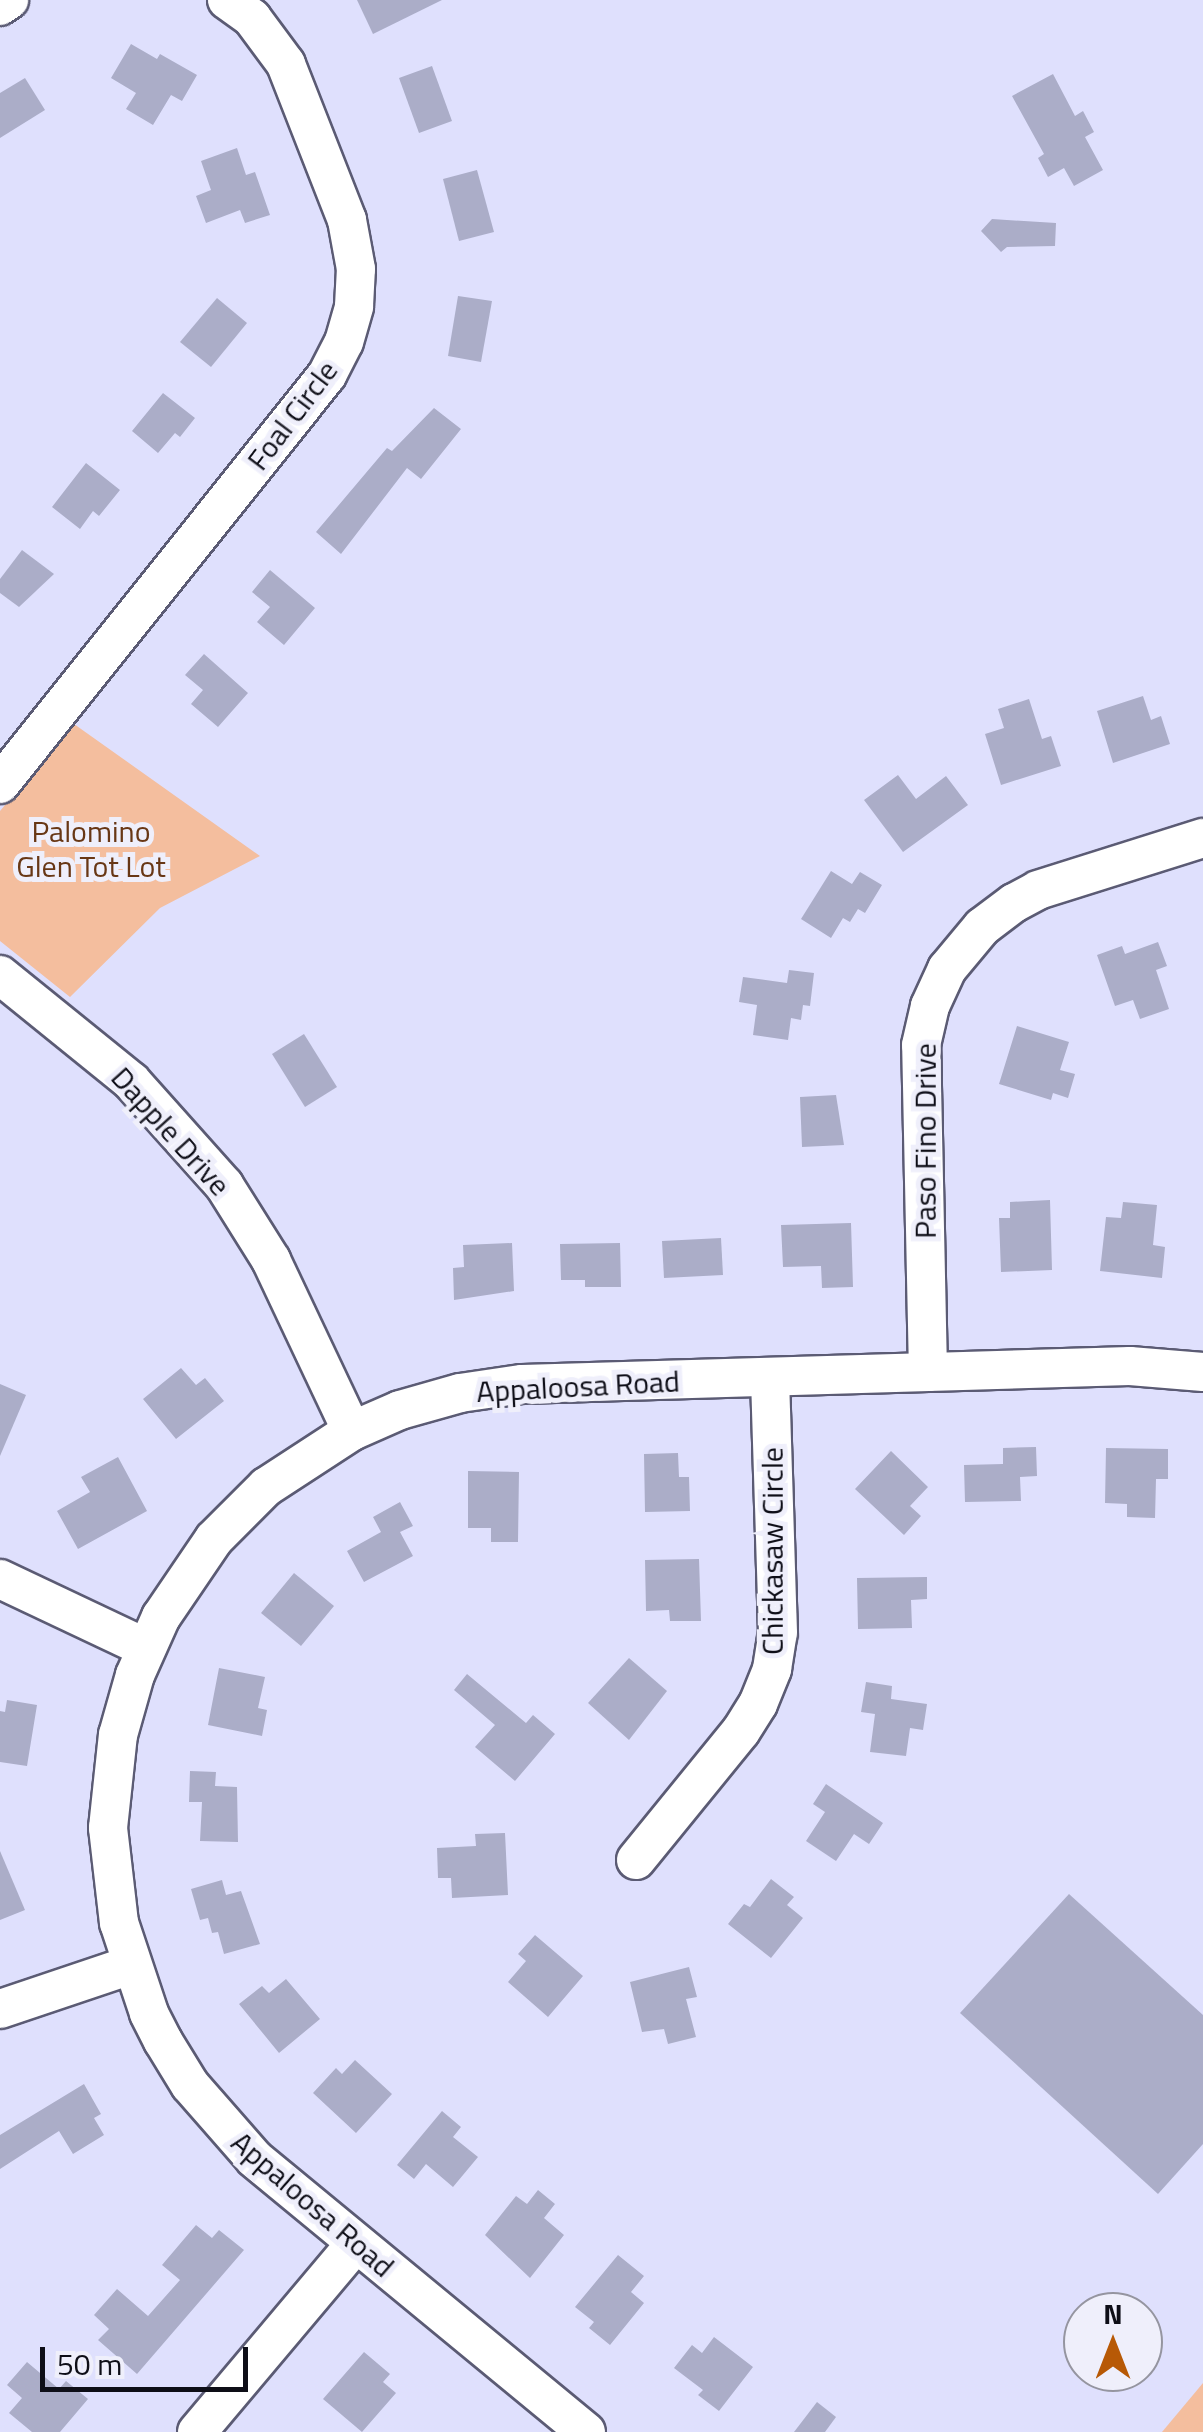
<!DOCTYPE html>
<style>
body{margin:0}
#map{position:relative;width:1203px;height:2432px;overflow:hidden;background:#dfe0fd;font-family:"Titillium Web",sans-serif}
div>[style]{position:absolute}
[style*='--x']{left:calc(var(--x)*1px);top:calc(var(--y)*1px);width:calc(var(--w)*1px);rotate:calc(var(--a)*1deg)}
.green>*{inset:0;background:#f4be9e}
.building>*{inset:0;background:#abadc8}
.roads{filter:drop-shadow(2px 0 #5b5b74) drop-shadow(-2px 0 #5b5b74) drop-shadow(0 2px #5b5b74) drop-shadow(0 -2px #5b5b74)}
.minor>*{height:38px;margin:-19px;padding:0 19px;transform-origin:19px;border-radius:19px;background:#fff}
span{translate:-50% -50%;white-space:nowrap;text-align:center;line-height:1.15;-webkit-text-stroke:10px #efeffb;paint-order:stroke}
.street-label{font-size:30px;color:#0e0e17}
.park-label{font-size:30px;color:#683715}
.north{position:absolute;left:1063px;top:2292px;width:100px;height:100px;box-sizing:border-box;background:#efeffb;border:2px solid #9595a0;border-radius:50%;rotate:0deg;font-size:28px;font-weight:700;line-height:40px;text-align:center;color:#0e0e17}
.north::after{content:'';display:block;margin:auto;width:35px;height:45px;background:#b75906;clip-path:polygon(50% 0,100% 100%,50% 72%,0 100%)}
.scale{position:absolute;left:40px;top:2347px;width:208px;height:45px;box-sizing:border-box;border:5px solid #0e0e17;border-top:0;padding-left:12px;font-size:30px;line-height:35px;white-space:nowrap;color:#0e0e17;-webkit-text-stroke:8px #efeffb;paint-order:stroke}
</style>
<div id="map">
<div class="green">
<div style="clip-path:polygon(74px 724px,260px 856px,160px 908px,70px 997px,0 941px,0 811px)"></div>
<div style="clip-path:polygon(1203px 2383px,1203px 2432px,1162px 2432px)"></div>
</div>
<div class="building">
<div style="clip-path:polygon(357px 0,442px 0,373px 34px)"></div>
<div style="clip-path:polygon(131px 44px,157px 59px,160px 54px,197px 75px,182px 101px,171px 95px,153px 125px,126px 109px,136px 93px,111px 78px)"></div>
<div style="clip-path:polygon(432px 66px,452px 121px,419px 133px,399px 78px)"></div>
<div style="clip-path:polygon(1053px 74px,1075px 116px,1083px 111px,1094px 132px,1085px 137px,1103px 170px,1074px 186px,1064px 168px,1048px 177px,1038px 158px,1044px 154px,1012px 96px)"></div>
<div style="clip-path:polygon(25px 78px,45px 110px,0 138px,0 93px)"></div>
<div style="clip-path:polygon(237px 148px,246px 175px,255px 172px,270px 215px,245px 223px,240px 210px,206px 223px,196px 196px,211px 190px,201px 161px)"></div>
<div style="clip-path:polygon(477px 170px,494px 232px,459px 241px,443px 179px)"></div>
<div style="clip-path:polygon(992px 219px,1056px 223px,1055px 246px,1007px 247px,1001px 252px,981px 231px)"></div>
<div style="clip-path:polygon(458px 296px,492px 301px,481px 362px,448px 356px)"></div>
<div style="clip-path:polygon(217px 298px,247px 323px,211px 367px,180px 342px)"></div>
<div style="clip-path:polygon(163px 393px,195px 418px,180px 437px,175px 433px,158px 453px,132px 431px)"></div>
<div style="clip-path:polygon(434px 408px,461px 429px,421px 479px,407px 468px,341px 554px,316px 532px,387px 448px,392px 451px)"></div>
<div style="clip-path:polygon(86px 463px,120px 490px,99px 516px,93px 511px,80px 529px,52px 507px)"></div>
<div style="clip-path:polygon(22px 550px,54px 574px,19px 607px,0 593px,0 579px)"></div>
<div style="clip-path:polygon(270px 570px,315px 608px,284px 645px,257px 622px,270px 607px,252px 592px)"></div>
<div style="clip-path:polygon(204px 654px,248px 693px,218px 727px,191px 704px,203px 690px,185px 675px)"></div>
<div style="clip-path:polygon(1143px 696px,1151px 720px,1161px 716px,1170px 744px,1113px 763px,1097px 711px)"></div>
<div style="clip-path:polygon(1029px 699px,1042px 739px,1051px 736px,1061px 766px,1001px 785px,985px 734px,1004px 728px,998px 709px)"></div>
<div style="clip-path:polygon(898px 775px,916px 799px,946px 776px,968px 805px,903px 852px,864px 800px)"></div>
<div style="clip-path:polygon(831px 871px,852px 884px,860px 872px,882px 885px,865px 913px,858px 909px,850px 922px,843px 918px,831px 938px,801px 919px)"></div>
<div style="clip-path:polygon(1158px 942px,1167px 966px,1156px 970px,1169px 1009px,1140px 1019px,1133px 1000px,1115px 1006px,1097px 955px,1122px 946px,1125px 954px)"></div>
<div style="clip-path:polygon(789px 970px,814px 973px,810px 1006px,803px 1005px,801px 1020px,791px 1018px,788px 1040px,753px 1035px,757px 1005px,739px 1002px,743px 977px,787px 983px)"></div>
<div style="clip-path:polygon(1017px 1026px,1069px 1042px,1060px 1070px,1075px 1074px,1068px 1098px,1053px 1093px,1051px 1100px,999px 1084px)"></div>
<div style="clip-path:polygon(304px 1034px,337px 1087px,305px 1107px,272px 1054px)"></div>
<div style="clip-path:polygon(836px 1095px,844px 1145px,802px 1147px,800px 1097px)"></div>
<div style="clip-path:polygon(1050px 1200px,1052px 1270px,1001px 1272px,999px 1218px,1010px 1218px,1010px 1202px)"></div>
<div style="clip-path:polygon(1123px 1202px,1157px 1205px,1153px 1245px,1165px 1247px,1162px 1278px,1100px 1271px,1106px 1217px,1121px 1218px)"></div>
<div style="clip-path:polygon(851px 1223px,853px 1287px,822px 1288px,821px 1266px,783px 1267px,781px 1225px)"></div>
<div style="clip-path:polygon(721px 1238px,723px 1275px,664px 1278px,662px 1241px)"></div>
<div style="clip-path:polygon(512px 1243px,514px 1291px,454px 1300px,453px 1268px,464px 1267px,463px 1245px)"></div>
<div style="clip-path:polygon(620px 1243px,621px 1287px,585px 1287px,585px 1280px,561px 1280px,560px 1244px)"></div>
<div style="clip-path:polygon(181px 1368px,196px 1385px,205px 1378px,224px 1401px,176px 1439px,143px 1399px)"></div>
<div style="clip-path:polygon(0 1384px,26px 1395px,0 1456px)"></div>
<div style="clip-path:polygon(1036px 1447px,1037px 1476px,1020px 1477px,1021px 1501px,965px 1502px,964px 1465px,1003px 1464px,1003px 1448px)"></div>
<div style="clip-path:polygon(1106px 1448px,1168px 1449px,1168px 1479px,1156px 1479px,1155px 1518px,1127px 1517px,1127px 1504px,1105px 1503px)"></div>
<div style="clip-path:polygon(891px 1451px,928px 1487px,910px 1506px,921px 1516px,904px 1535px,855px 1489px)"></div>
<div style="clip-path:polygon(678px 1453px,679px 1477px,689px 1477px,690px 1511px,645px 1512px,644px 1454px)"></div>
<div style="clip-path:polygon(118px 1457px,147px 1511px,78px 1549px,57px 1511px,90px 1492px,81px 1477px)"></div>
<div style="clip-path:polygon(468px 1471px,519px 1472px,518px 1542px,491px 1542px,491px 1528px,468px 1528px)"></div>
<div style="clip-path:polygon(400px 1502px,413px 1526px,400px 1532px,413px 1556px,364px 1582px,347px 1551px,381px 1532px,373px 1517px)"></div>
<div style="clip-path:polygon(699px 1559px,701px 1621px,670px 1621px,669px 1610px,646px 1611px,645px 1560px)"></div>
<div style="clip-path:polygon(294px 1573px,334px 1606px,301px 1646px,261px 1613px)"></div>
<div style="clip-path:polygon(927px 1577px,927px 1599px,911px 1600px,912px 1628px,858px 1629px,857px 1578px)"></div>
<div style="clip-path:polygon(629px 1658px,667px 1691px,629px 1740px,588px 1703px)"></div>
<div style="clip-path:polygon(219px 1668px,265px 1677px,258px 1708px,267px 1710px,262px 1736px,208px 1725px)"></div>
<div style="clip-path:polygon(467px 1674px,526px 1723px,533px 1715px,555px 1734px,515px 1781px,475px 1747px,495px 1725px,454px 1690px)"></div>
<div style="clip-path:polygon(866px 1682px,892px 1686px,891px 1699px,927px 1704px,923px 1730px,910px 1728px,906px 1756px,870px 1752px,875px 1714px,861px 1712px)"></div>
<div style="clip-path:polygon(7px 1700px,37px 1705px,27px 1766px,0 1762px,0 1711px,5px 1712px)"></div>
<div style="clip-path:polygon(190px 1771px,216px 1772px,215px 1786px,237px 1787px,238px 1842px,200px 1841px,202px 1802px,189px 1802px)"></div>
<div style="clip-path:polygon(826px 1784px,883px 1823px,869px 1844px,854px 1834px,836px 1861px,806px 1841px,825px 1812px,813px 1804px)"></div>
<div style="clip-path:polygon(505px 1833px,508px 1895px,452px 1898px,451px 1878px,438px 1878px,437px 1848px,476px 1846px,475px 1834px)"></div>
<div style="clip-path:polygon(0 1851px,25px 1910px,0 1920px)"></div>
<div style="clip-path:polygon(771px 1879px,794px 1897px,787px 1905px,803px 1918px,771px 1958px,728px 1924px,744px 1904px,750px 1907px)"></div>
<div style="clip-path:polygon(222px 1880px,226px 1895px,241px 1891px,260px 1944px,224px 1954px,218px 1932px,212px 1933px,208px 1918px,200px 1920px,191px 1889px)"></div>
<div style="clip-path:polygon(1069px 1894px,1203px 2015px,1203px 2144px,1158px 2194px,960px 2013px)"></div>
<div style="clip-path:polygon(535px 1935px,583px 1976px,548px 2017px,508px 1982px,526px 1961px,518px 1954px)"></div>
<div style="clip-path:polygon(689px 1967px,697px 1997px,686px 1999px,696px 2037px,668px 2044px,664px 2029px,642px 2032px,630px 1982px)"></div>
<div style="clip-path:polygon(286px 1979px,320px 2019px,279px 2053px,239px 2004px,262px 1986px,269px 1993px)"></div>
<div style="clip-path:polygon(355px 2060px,392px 2094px,356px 2133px,313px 2093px,336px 2068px,342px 2074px)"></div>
<div style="clip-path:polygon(84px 2084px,101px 2114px,94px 2118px,104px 2135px,73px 2154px,59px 2131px,0 2169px,0 2135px)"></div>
<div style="clip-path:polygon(442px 2111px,461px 2127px,453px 2137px,478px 2157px,453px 2187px,426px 2164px,414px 2179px,397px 2165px)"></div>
<div style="clip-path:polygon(538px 2190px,555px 2204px,544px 2218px,564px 2235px,530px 2278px,485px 2235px,516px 2196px,527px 2204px)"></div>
<div style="clip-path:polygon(196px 2225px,212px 2238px,219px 2230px,244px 2250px,137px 2374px,98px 2340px,109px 2329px,94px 2315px,117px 2289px,148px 2316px,180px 2280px,162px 2265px)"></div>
<div style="clip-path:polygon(618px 2255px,644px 2276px,631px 2292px,644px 2303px,610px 2345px,589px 2328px,594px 2322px,575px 2307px)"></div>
<div style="clip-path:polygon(714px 2337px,753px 2367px,719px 2411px,698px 2395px,703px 2390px,674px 2368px,692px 2345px,702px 2353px)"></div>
<div style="clip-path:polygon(364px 2352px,390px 2374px,383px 2382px,396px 2393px,362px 2432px,323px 2399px)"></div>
<div style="clip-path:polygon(27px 2362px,59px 2389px,66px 2381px,88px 2399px,60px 2432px,32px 2432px,9px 2413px,22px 2398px,7px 2385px)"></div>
<div style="clip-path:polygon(817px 2402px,836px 2417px,825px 2432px,794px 2432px)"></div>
</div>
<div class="roads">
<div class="minor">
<div style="--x:0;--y:6;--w:11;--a:-34"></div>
<div style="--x:0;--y:784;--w:524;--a:-51.36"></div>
<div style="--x:327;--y:375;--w:37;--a:-63"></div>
<div style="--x:344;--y:342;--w:37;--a:-74"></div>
<div style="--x:354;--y:306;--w:37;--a:-87"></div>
<div style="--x:356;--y:269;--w:50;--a:-100.4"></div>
<div style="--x:347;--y:220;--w:168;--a:-111.4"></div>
<div style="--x:286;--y:64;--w:57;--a:-126.5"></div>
<div style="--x:252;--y:18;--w:31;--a:-144"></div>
<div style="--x:0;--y:975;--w:169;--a:39"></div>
<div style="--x:131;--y:1081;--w:140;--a:48.2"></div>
<div style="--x:224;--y:1185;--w:89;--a:57.9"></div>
<div style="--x:271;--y:1260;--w:189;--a:64.7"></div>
<div style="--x:928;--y:1372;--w:327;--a:-91.2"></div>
<div style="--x:921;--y:1045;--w:40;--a:-77"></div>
<div style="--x:930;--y:1006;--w:41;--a:-65.3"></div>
<div style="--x:947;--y:969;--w:55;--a:-50.2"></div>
<div style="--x:982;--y:927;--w:40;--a:-37"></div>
<div style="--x:1014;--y:903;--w:27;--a:-28"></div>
<div style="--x:1038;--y:890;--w:173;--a:-17.5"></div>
<div style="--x:0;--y:1579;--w:161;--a:25.3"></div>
<div style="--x:636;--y:1860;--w:166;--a:-50.9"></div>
<div style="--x:741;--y:1731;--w:32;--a:-58"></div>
<div style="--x:758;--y:1704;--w:38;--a:-68"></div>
<div style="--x:772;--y:1669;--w:36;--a:-81"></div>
<div style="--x:778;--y:1633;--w:256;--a:-91.8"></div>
<div style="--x:0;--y:2009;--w:138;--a:-18.6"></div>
<div style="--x:197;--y:2432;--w:247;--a:-49.9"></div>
<div style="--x:586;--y:2432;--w:430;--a:-140.5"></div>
<div style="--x:254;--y:2158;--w:97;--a:-131.2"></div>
<div style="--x:190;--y:2085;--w:52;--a:-121.5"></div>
<div style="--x:163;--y:2041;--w:31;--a:-117"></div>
<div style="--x:149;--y:2013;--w:95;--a:-108.4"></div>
<div style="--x:119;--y:1923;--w:96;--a:-96.6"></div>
<div style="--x:108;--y:1828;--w:94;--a:-83.9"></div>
<div style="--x:118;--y:1735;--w:62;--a:-74.2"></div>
<div style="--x:135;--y:1675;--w:64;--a:-65.9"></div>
<div style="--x:161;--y:1617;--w:94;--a:-55.8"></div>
<div style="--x:214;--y:1539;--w:74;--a:-45"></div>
<div style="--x:266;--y:1487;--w:103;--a:-33.1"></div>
<div style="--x:352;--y:1431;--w:52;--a:-23.6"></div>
<div style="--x:400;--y:1410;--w:62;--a:-15.8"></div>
<div style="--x:460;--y:1393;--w:63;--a:-8.3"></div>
<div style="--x:522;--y:1384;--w:608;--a:-1.7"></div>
<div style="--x:1130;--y:1366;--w:73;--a:4.7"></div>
</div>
</div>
<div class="street-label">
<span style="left:292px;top:415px;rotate:-53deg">Foal Circle</span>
<span style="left:171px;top:1131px;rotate:48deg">Dapple Drive</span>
<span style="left:925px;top:1141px;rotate:-90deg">Paso Fino Drive</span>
<span style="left:578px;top:1386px;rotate:-3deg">Appaloosa Road</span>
<span style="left:772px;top:1551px;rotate:-90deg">Chickasaw Circle</span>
<span style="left:313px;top:2204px;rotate:41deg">Appaloosa Road</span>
</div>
<div class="park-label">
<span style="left:91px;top:848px">Palomino<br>Glen Tot Lot</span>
</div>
<div class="north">N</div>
<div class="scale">50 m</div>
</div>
